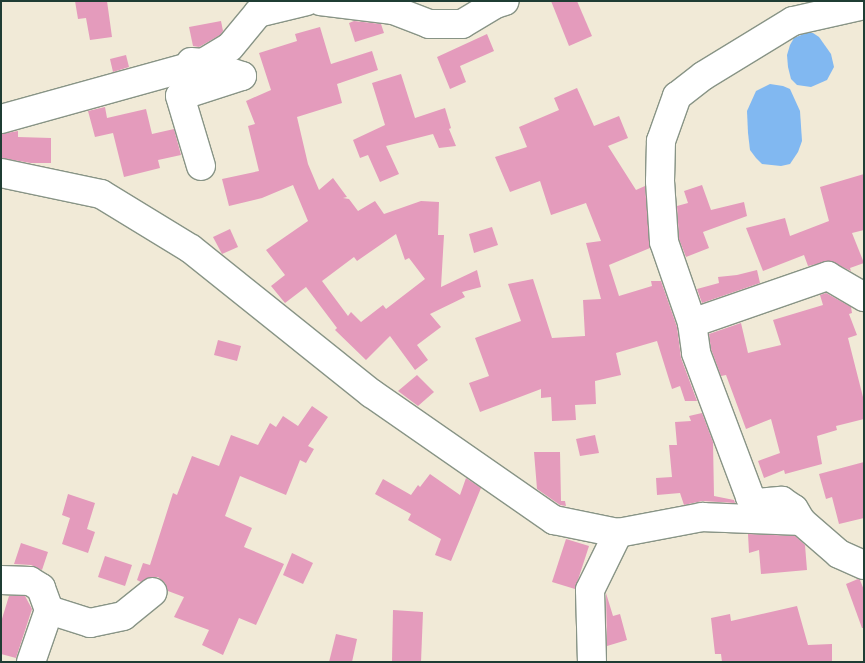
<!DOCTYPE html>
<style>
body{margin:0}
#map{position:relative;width:865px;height:663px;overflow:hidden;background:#f1ead7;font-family:Alegreya,serif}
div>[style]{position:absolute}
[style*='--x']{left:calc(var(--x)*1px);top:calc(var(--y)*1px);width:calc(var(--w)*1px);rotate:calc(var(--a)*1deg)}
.water>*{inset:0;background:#81b8f1}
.building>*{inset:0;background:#e49bbc}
.roads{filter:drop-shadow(1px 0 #889486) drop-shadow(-1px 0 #889486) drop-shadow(0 1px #889486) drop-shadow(0 -1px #889486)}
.minor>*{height:28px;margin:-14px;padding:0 14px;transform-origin:14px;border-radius:14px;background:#fff}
span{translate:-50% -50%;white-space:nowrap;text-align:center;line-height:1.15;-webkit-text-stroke:5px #f6f6f2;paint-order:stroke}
.frame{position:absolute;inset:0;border:2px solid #1f3d34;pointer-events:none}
</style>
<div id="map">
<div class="water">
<div style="clip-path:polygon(806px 33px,813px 33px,819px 37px,831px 54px,834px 67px,827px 80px,811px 87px,797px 85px,791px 79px,788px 67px,787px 55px,790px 45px,794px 38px)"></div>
<div style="clip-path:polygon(770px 84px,783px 86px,790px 89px,800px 111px,802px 141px,798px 152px,790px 164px,781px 166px,762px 164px,756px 158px,750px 150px,748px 133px,747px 111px,756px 91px)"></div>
</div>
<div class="building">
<div style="clip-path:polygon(75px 1px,107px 1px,112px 37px,90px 40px,86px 18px,78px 19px)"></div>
<div style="clip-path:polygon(551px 1px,577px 1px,592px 36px,569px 46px)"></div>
<div style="clip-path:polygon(221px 21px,223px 31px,220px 35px,199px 47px,193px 46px,189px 27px)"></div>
<div style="clip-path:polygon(354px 21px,381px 24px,384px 33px,355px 42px,349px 23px)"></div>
<div style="clip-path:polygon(evenodd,320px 27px,331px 64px,372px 51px,378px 70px,337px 84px,342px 103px,297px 117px,308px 164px,319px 190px,333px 178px,347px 197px,343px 198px,349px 199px,358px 211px,375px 201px,384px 214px,421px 201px,439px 202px,438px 235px,444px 235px,441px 287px,477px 270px,481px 287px,462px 292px,465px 297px,430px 314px,441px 327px,417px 345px,428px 360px,415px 370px,390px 336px,366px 360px,335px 330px,337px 328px,306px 287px,285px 303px,271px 286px,285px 275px,266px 250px,308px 221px,293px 185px,262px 198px,229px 206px,222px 179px,259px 171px,248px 126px,255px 124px,246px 101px,271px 90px,259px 53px,297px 41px,295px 34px,320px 27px,396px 234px,405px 260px,409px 258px,425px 279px,386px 309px,383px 305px,361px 322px,351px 312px,348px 316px,322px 281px,354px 257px,357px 261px,396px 234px)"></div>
<div style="clip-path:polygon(487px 34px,494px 51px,460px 66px,466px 82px,450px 89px,437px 57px)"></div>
<div style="clip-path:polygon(126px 55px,129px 67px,113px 72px,110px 59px)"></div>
<div style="clip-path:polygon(401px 74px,415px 118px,445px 108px,451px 128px,449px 129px,456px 146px,439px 148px,433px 134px,386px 146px,399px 174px,380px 182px,368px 155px,360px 158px,353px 140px,385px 125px,372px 83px)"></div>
<div style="clip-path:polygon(577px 88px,594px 126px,619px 116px,628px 138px,608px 146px,636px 190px,645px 186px,650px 248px,609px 265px,619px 296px,652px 286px,651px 281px,661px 281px,677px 327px,681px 358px,697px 401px,685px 401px,680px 386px,672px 389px,657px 341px,616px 353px,621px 375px,595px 381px,596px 404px,575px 405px,576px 420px,552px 421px,551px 397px,541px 398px,541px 389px,480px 412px,469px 383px,489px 376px,475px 338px,521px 321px,508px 284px,533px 279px,552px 338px,585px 336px,583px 300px,601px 299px,586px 243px,601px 241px,586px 203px,551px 215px,540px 181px,510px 192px,495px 157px,527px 147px,519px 127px,559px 110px,554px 98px)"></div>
<div style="clip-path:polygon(105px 107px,107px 118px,146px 109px,152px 134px,174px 129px,181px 155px,158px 160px,160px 168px,124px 177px,113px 133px,95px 137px,88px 111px)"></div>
<div style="clip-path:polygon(18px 131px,18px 137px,51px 138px,51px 163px,31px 163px,1px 158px,1px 134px)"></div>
<div style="clip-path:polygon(864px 174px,864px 230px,852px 233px,864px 263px,850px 268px,851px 271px,830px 261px,808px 266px,804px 255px,763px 271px,746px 228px,785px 218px,790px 236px,829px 221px,820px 187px)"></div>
<div style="clip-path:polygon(702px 185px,711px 210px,744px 202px,747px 216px,703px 232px,709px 248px,686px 257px,679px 239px,677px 206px,688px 203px,684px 191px)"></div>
<div style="clip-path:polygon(492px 227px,498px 245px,474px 253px,469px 234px)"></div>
<div style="clip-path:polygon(230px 229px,238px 247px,222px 254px,213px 237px)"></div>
<div style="clip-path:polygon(757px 270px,760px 283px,702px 303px,697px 289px,719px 283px,718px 277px,737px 275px)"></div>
<div style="clip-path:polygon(826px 293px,851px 307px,852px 313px,849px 314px,857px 335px,848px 338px,864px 401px,864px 419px,836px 426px,837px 430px,817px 436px,822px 464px,785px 474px,784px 470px,764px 478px,758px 461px,780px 453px,771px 419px,746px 429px,726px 375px,721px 376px,711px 349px,709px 334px,741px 323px,748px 353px,781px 345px,773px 320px,823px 305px,820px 295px)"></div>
<div style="clip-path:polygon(218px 340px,241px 346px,237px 361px,214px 355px)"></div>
<div style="clip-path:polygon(417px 375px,434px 392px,418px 406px,398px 391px)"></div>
<div style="clip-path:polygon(312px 406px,328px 417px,308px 446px,314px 449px,306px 463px,300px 460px,286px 495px,240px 476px,225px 516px,252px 528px,244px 547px,284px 564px,256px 625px,239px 618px,223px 655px,202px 645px,209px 630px,174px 617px,184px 597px,168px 591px,165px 583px,158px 577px,150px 577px,141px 582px,137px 580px,143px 563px,150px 565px,173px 493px,177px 495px,192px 456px,219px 466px,231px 435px,258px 445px,270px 423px,276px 427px,283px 416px,298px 426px)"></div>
<div style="clip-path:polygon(702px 413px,713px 442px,714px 496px,734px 500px,735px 503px,702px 501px,684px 505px,680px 493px,657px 495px,656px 478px,672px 477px,669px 445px,677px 445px,675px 422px,691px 421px,689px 416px)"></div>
<div style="clip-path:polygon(595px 435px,599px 453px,580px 456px,576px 439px)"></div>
<div style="clip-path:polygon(534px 452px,560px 452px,561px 501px,565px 501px,566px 506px,560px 505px,537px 489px)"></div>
<div style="clip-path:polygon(864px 462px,864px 518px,839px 524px,832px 497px,826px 499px,819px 474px)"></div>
<div style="clip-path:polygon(430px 474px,460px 495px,466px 478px,481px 488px,451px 561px,435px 555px,441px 539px,408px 520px,411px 514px,375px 494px,383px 479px,411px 495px,418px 485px,420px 487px)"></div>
<div style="clip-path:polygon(68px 494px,95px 503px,87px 529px,95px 532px,88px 553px,62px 544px,70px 518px,62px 515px)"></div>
<div style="clip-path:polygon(748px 534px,795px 536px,805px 545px,807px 570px,761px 574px,759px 550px,749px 553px)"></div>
<div style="clip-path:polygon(566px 539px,589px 546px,575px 589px,552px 582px)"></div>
<div style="clip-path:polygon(21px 543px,48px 552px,42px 570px,31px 565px,14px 564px)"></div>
<div style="clip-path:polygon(292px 553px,313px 563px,303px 584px,283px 575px)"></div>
<div style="clip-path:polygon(105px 556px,132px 565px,125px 586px,98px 577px)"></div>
<div style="clip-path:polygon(858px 579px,860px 580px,864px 590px,864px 628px,862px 628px,846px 584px)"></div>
<div style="clip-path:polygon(606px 593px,613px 616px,620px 614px,627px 640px,607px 646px)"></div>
<div style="clip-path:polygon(9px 596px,25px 596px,32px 609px,16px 658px,1px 654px,1px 622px)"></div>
<div style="clip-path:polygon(797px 606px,808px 645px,832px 644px,832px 662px,722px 662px,721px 654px,715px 654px,711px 618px,730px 614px,731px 621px)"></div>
<div style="clip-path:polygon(393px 610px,423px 612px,421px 662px,392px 662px)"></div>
<div style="clip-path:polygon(336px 634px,357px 639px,352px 662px,329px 662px)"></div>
</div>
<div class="roads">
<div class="minor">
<div style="--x:320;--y:1;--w:74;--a:7"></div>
<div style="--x:393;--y:10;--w:39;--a:21"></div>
<div style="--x:429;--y:24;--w:33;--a:0"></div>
<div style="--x:462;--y:24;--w:39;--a:-31"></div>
<div style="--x:495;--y:4;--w:10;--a:-17"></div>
<div style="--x:864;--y:5;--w:73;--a:167.3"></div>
<div style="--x:793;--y:21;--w:105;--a:148.6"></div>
<div style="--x:703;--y:76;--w:33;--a:142"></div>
<div style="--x:677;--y:96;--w:48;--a:109.6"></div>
<div style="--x:661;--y:141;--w:40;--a:91.4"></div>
<div style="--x:660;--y:181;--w:61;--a:86.2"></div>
<div style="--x:664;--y:242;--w:86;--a:70.9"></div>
<div style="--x:692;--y:323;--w:30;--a:82"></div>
<div style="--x:696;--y:353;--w:154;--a:69.4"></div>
<div style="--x:750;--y:497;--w:9;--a:41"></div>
<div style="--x:757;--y:503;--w:25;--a:-5"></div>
<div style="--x:782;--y:501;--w:14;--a:34"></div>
<div style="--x:794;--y:509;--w:14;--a:60"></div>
<div style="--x:801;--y:521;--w:50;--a:41"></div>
<div style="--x:839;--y:554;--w:27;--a:24"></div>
<div style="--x:191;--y:62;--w:12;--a:5"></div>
<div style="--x:203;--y:63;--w:31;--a:-31"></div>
<div style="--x:230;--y:47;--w:44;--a:-50.5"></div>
<div style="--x:258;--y:13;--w:50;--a:-13.8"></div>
<div style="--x:1;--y:119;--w:210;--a:-15.5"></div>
<div style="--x:203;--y:63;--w:41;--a:18.4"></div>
<div style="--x:242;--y:76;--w:65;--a:162.1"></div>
<div style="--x:180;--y:96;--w:73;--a:73.3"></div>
<div style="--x:1;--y:173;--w:102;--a:11.9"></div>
<div style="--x:101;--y:194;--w:105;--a:31.4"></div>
<div style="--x:191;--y:249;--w:231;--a:38.7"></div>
<div style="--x:371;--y:393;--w:223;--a:34.8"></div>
<div style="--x:554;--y:520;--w:65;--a:11.5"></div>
<div style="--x:618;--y:533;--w:86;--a:-10.8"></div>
<div style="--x:702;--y:517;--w:99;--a:2.3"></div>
<div style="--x:692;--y:323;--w:144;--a:-19.1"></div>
<div style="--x:828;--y:276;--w:42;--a:30.3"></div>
<div style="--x:1;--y:580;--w:29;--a:2"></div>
<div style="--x:30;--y:581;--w:13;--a:32"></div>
<div style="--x:41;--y:588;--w:23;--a:70"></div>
<div style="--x:49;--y:610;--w:43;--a:17.6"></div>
<div style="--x:90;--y:623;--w:34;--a:-12"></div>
<div style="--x:123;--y:616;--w:38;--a:-39"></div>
<div style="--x:31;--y:662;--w:55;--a:-70.9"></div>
<div style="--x:592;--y:662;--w:72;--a:-91.6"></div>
<div style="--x:590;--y:590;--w:64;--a:-63.8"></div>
</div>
</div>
<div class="frame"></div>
</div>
